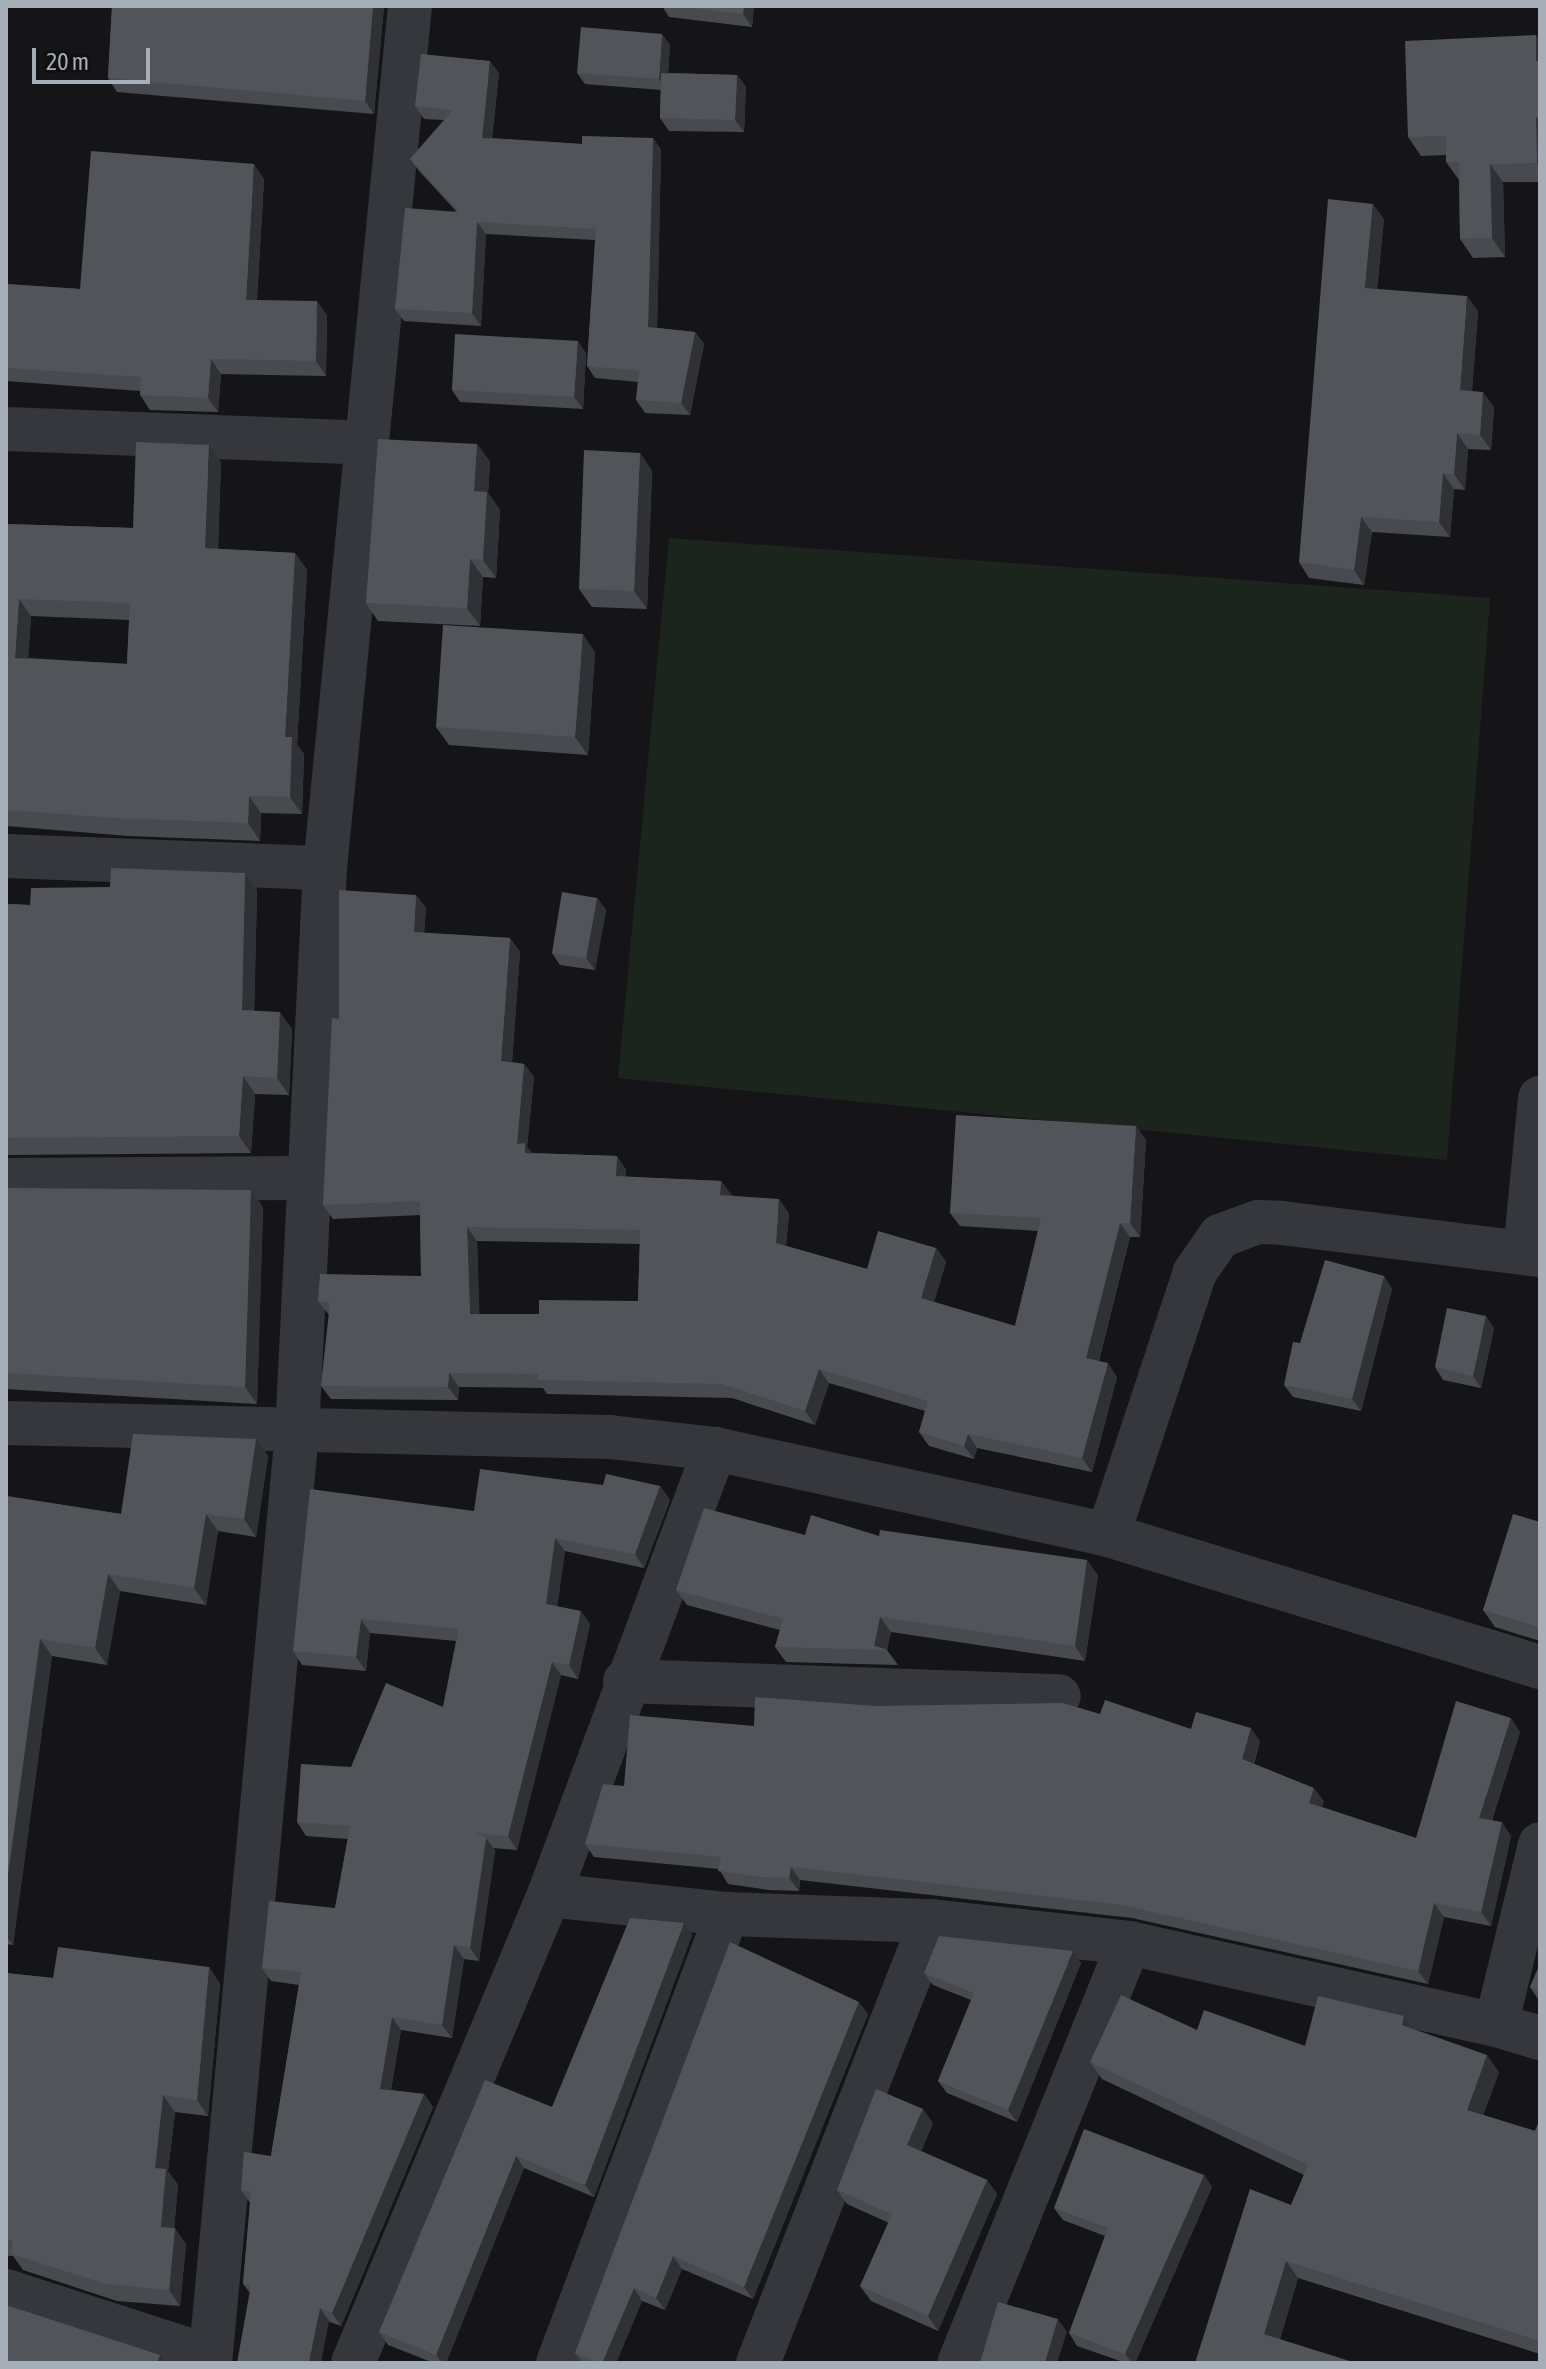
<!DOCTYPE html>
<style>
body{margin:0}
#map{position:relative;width:1546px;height:2369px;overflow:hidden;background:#151517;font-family:"Asap Condensed",sans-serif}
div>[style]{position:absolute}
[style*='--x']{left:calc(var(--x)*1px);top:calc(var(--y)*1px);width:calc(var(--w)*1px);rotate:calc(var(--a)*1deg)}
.green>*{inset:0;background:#1c251d}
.minor>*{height:44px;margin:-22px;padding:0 22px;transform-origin:22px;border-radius:22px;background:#35373c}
.wall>*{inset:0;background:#474a4f}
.shaded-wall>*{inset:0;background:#2f3134}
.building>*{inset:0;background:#51555a}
span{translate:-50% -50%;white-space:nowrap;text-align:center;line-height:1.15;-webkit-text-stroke:6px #101012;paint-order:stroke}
.frame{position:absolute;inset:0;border:8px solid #a6aeb7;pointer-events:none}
.scale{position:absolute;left:32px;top:48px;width:118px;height:36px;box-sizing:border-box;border:4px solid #a6aeb7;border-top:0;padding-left:10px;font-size:24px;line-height:28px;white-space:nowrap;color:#a6aeb7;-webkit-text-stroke:6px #101012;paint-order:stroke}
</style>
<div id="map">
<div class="green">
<div style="clip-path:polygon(669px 538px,1490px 598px,1447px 1160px,618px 1078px)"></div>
</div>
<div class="minor">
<div style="--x:6;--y:429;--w:361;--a:2.2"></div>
<div style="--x:6;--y:856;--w:319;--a:2.2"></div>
<div style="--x:6;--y:1180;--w:303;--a:-0.4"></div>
<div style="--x:1525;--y:1252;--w:155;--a:-84.4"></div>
<div style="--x:6;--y:1423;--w:604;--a:1.33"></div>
<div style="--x:610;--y:1437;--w:106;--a:6.5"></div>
<div style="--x:715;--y:1449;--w:402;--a:12.3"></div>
<div style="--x:1108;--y:1535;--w:452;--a:17"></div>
<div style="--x:1108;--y:1535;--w:277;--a:-71.7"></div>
<div style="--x:1195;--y:1272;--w:44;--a:-55.2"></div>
<div style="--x:1220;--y:1236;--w:40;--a:-20.2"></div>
<div style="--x:1258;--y:1222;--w:24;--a:2"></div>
<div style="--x:1282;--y:1223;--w:260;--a:7.1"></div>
<div style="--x:625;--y:1681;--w:434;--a:2"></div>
<div style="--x:549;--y:1895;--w:179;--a:6.1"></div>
<div style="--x:727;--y:1914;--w:204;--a:2"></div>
<div style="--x:931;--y:1921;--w:199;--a:6.3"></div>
<div style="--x:1129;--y:1943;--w:453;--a:112"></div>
<div style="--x:1129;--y:1943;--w:376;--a:12.6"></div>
<div style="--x:1496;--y:2025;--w:186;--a:-76.3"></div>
<div style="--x:1496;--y:2025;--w:46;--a:16.5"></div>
<div style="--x:6;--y:2291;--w:214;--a:17.9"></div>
<div style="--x:210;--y:2363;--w:935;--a:-84.66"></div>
<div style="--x:297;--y:1432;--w:565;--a:-87.16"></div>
<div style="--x:325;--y:868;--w:866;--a:-84.37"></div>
<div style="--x:353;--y:2363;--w:507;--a:-67.28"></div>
<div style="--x:549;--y:1895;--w:476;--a:-69.6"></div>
<div style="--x:558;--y:2363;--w:480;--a:-69.4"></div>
<div style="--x:758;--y:2363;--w:475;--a:-68.6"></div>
</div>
<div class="wall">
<div style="clip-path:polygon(112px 6px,384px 6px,374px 114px,117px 92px,108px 78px)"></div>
<div style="clip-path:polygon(662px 6px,754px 6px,752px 27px,669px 17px)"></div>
<div style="clip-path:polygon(662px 34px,670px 45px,668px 73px,737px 75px,746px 87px,744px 132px,669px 131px,660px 118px,661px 90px,585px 84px,577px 73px)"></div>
<div style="clip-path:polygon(1540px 41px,1540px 182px,1503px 182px,1505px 257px,1473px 258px,1460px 239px,1459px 180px,1446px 162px,1446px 155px,1421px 156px,1408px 137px)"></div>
<div style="clip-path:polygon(499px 73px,492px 138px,582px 144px,653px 138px,661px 150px,657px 328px,695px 332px,704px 344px,690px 415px,645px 413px,636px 400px,638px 382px,595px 378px,587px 366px,595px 240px,486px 234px,481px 326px,404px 321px,395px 309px,456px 211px,419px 171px,410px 159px,444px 120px,424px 119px,415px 106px)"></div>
<div style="clip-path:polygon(264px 179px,257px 300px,327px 315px,326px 376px,221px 374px,218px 412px,150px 410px,140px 395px,140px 391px,6px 381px,6px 284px,80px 289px)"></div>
<div style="clip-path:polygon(1384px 219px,1377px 289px,1478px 311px,1472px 391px,1494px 407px,1491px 450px,1468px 449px,1465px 490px,1454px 489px,1450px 537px,1372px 532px,1364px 585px,1309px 578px,1299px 562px)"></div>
<div style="clip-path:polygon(586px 353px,583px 409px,460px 402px,452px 390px)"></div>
<div style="clip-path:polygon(477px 444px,490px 462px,488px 493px,500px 510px,496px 578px,483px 577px,480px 626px,378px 621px,366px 603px)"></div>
<div style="clip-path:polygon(640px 453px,652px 471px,647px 609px,592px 607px,579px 589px)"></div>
<div style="clip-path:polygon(evenodd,221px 462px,218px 549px,295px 553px,307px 570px,297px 745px,304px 754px,302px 814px,261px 813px,260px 841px,128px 836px,6px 826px,6px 524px,133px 528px,221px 462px,31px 616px,129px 620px,127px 664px,28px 658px,31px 616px)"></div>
<div style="clip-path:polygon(595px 652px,588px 755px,449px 745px,436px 727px)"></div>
<div style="clip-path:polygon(245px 873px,257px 890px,254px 1011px,292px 1029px,289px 1095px,255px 1094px,251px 1153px,6px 1155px,6px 904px,30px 905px,110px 887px)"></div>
<div style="clip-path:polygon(evenodd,416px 895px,426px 908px,424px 933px,510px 938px,520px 952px,512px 1062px,524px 1064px,534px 1077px,527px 1147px,532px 1153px,617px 1156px,626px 1170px,626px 1177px,721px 1181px,731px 1195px,789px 1213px,786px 1246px,867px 1269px,936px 1248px,946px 1262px,934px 1302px,1015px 1326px,1038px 1231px,960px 1226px,950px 1213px,1136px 1126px,1146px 1140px,1140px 1237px,1130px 1237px,1099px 1361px,1117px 1377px,1092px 1472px,977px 1448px,974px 1459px,929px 1446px,919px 1432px,925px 1411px,829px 1383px,815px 1425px,732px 1398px,547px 1394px,543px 1388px,459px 1387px,458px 1400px,331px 1399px,321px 1386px,329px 1315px,318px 1301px,421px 1276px,420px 1215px,333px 1219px,323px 1205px,339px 1019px,416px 895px,477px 1241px,640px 1244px,638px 1301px,539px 1314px,479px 1314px,477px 1241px)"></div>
<div style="clip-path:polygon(597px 898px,606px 910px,595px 970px,560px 965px,552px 953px)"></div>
<div style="clip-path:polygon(6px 1188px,263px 1207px,257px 1404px,6px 1389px)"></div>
<div style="clip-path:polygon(1384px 1276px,1392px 1289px,1361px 1411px,1293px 1397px,1284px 1385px)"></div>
<div style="clip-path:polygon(1494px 1328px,1481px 1388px,1443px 1380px,1435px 1367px)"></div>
<div style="clip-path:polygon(256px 1439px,268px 1456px,256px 1537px,218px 1531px,206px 1605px,120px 1591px,107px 1665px,52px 1656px,13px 1945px,6px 1944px,6px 1496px,121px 1514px)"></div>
<div style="clip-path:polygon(603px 1485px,660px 1486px,670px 1500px,644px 1568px,565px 1551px,557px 1606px,590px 1624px,578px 1679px,561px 1675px,517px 1850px,493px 1848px,495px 1851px,479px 1961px,464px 1959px,452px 2038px,401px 2030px,391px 2090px,424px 2094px,433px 2107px,341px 2326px,250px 2293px,243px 2284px,250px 2203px,241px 2190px,271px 2156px,299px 1985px,271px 1981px,262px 1968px,335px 1908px,348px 1839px,306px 1836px,297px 1822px,351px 1767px,443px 1707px,456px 1641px,370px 1633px,366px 1671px,302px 1665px,293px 1651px,474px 1511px)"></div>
<div style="clip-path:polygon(1540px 1522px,1540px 1641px,1495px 1627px,1483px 1610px)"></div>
<div style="clip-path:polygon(805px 1535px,879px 1536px,1098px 1575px,1085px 1661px,891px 1632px,887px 1650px,898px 1665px,786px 1662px,775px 1647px,780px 1630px,687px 1605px,676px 1590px)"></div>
<div style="clip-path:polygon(875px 1706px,1100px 1714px,1260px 1741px,1254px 1764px,1324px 1801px,1322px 1807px,1416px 1838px,1520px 1732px,1492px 1820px,1511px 1836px,1491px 1926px,1444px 1917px,1428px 1984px,1132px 1918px,800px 1880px,799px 1891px,769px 1890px,728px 1884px,719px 1869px,594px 1857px,585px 1844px,624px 1786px,754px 1726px)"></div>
<div style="clip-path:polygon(684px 1923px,692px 1935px,594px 2197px,524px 2168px,446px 2363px,434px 2363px,388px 2345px,379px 2332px,552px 2107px)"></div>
<div style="clip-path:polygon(1081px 1963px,1017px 2122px,947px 2093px,938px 2081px,971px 2000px,933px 1985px,924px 1973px)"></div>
<div style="clip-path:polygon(1540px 1964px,1540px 2002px,1530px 1987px)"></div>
<div style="clip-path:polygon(209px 1967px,220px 1984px,208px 2116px,175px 2112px,168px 2171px,178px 2185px,174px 2228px,186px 2244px,180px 2306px,117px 2301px,23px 2270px,13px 2256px,6px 2256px,6px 1973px,53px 1978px)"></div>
<div style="clip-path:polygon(868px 2014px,753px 2299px,682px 2269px,665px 2310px,642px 2301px,616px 2363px,583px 2363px,575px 2353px)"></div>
<div style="clip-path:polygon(1413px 2029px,1499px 2072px,1483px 2115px,1535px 2131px,1540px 2119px,1540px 2354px,1298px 2278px,1280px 2339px,1195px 2363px,1291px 2205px,1304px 2175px,1102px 2079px,1090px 2062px,1197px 2030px,1305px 2046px)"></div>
<div style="clip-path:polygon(933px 2123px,921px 2151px,987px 2180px,997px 2194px,938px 2331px,871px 2301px,860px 2286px,889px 2223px,847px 2204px,837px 2190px)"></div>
<div style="clip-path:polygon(1204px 2175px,1212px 2187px,1135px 2363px,1126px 2363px,1077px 2346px,1069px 2333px,1105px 2236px,1063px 2220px,1054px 2208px)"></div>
</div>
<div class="shaded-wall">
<div style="clip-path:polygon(373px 6px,384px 6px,374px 114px,365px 101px)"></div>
<div style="clip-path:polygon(744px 6px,754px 6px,752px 27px,743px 14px)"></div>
<div style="clip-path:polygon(662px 34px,670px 45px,667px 90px,659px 79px)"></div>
<div style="clip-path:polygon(1536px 35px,1540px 41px,1540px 66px,1536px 61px)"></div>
<div style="clip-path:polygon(490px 61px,499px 73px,490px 150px,482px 138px)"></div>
<div style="clip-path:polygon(737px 75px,746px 87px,744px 132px,735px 120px)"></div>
<div style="clip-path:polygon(1536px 117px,1540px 122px,1540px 167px,1537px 163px)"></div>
<div style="clip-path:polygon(653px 138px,661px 150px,657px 339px,648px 327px)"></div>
<div style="clip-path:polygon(254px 164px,264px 179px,256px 314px,246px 300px)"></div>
<div style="clip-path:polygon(1490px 164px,1503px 182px,1505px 257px,1492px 238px)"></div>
<div style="clip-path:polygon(1373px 204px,1384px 219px,1375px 303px,1365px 288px)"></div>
<div style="clip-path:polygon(477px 222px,486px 234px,481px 326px,472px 313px)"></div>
<div style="clip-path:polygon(1467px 296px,1478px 311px,1471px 406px,1460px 390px)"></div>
<div style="clip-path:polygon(317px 301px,327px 315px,326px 376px,316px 361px)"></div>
<div style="clip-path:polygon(695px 332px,704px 344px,690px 415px,681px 403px)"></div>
<div style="clip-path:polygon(578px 341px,586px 353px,583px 409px,574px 397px)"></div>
<div style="clip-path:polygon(211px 359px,221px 374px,218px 412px,208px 398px)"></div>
<div style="clip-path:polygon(1483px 392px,1494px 407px,1491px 450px,1480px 435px)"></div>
<div style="clip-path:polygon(1457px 433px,1468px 449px,1465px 490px,1454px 474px)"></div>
<div style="clip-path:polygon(477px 444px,490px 462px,488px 493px,500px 510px,496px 578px,483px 560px,474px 491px)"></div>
<div style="clip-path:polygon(209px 445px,221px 462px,217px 565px,205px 548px)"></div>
<div style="clip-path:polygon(640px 453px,652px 471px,647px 609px,634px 591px)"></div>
<div style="clip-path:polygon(1443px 473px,1454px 489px,1450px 537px,1439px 522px)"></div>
<div style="clip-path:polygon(1361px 517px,1372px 532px,1364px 585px,1354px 570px)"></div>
<div style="clip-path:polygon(295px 553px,307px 570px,297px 745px,304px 754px,302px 814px,290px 797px,285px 737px)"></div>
<div style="clip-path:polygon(470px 559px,483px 577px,480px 626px,467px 608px)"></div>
<div style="clip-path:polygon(19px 599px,31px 616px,27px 675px,15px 658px)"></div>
<div style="clip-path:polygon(583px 634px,595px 652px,588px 755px,575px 737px)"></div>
<div style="clip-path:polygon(249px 796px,261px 813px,260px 841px,248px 823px)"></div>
<div style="clip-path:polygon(245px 873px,257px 890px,254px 1027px,242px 1010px)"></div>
<div style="clip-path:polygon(416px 895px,426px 908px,423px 946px,414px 932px)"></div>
<div style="clip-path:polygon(597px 898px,606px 910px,595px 970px,586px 958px)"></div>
<div style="clip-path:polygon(510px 938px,520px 952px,511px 1075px,501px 1061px)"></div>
<div style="clip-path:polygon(280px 1012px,292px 1029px,289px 1095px,277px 1078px)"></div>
<div style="clip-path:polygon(524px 1064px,534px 1077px,527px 1147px,535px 1157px,535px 1167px,517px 1144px)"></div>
<div style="clip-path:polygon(243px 1076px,255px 1094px,251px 1153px,239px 1136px)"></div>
<div style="clip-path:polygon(1136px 1126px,1146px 1140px,1140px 1237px,1130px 1223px)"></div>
<div style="clip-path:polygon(617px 1156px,626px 1170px,626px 1190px,616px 1176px)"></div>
<div style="clip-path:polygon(721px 1181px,731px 1194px,730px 1208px,720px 1195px)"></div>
<div style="clip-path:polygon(251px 1190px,263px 1207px,257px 1404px,245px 1387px)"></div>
<div style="clip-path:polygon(779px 1199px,789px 1213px,785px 1257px,776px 1243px)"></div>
<div style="clip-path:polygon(1120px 1223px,1130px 1237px,1096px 1372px,1086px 1358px)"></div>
<div style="clip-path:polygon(467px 1227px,477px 1241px,480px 1328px,470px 1314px)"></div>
<div style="clip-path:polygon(936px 1248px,946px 1262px,931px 1312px,921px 1298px)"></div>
<div style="clip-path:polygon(1384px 1276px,1392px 1289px,1361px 1411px,1352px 1399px)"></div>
<div style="clip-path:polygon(1486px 1316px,1494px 1328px,1481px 1388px,1473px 1376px)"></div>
<div style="clip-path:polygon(1108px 1363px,1117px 1377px,1092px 1472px,1082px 1458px)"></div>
<div style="clip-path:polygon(819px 1369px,829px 1383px,815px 1425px,805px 1411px)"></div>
<div style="clip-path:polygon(449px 1373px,459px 1387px,458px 1400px,448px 1387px)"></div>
<div style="clip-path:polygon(968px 1434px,977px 1448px,974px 1459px,964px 1446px)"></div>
<div style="clip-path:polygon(256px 1439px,268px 1456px,256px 1537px,244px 1519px)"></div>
<div style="clip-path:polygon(660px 1486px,670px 1500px,644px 1568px,635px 1554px)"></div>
<div style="clip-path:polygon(206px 1514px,218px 1531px,206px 1605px,194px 1588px)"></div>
<div style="clip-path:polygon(555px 1538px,565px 1551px,556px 1617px,546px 1604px)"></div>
<div style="clip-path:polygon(1087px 1560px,1098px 1575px,1085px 1661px,1075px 1646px)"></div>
<div style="clip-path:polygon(108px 1574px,120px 1591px,107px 1665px,95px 1648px)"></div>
<div style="clip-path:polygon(581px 1611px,590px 1624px,578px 1679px,569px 1665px)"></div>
<div style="clip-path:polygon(880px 1617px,891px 1632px,887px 1650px,874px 1646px)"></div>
<div style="clip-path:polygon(361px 1619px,370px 1633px,366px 1671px,356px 1657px)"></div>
<div style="clip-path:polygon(40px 1639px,52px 1656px,13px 1945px,6px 1936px,6px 1889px)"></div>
<div style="clip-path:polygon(552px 1662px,561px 1675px,517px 1850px,508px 1836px)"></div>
<div style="clip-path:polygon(1511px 1718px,1520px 1732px,1488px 1831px,1479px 1818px)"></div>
<div style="clip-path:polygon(1251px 1728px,1260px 1741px,1251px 1772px,1242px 1759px)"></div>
<div style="clip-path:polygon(1314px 1788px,1324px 1801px,1318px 1816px,1309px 1803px)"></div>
<div style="clip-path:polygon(1502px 1822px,1511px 1836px,1491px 1926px,1481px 1912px)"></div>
<div style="clip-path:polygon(486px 1838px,495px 1851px,479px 1961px,470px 1948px)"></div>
<div style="clip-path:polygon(791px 1867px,800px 1880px,799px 1891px,789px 1878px)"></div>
<div style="clip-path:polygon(1434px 1903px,1444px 1917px,1428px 1984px,1418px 1971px)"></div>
<div style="clip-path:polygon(684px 1923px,692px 1935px,594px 2197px,585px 2185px)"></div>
<div style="clip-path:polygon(454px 1945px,464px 1959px,452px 2038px,442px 2025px)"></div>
<div style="clip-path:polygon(1073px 1951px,1081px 1963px,1017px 2122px,1008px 2110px)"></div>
<div style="clip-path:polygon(209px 1967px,220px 1984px,208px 2116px,197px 2100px)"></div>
<div style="clip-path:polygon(859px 2002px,868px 2014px,753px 2299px,744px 2287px)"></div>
<div style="clip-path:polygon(1404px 2016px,1416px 2033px,1402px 2025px)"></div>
<div style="clip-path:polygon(392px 2017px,401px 2030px,389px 2102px,380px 2089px)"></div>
<div style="clip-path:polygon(1487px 2055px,1499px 2072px,1479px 2127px,1467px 2110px)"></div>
<div style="clip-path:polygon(424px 2094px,433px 2107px,341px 2326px,332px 2313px)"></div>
<div style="clip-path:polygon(163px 2095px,175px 2112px,168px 2171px,178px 2185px,173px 2243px,161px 2227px,155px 2168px)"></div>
<div style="clip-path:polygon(923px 2109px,933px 2123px,918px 2160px,907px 2145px)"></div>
<div style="clip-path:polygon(516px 2156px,524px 2168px,446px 2363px,442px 2363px,436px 2355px)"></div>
<div style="clip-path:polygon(1204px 2175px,1212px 2187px,1135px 2363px,1132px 2363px,1125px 2354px)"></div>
<div style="clip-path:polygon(987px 2180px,997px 2194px,938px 2331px,928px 2316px)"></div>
<div style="clip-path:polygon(175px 2228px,186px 2244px,180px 2306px,169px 2290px)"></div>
<div style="clip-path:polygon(673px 2256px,682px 2269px,665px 2310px,656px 2298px)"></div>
<div style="clip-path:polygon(1286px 2261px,1298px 2278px,1276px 2351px,1264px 2334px)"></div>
<div style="clip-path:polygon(634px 2288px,642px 2301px,616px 2363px,602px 2363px)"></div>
<div style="clip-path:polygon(320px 2308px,329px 2321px,321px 2363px,309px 2363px)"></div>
<div style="clip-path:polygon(1058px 2319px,1067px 2332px,1057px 2363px,1045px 2363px)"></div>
<div style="clip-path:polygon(160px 2355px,166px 2363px,157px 2363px)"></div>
</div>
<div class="building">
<div style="clip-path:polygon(112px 6px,373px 6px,365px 101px,108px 78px)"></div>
<div style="clip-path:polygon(675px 6px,744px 6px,743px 14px)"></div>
<div style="clip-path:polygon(581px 27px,662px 34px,659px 79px,577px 73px)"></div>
<div style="clip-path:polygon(1536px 35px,1536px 61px,1540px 61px,1540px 117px,1536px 117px,1537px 163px,1490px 164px,1492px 238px,1460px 239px,1459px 162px,1446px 162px,1446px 136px,1408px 137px,1405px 41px)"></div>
<div style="clip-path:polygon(421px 54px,490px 61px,482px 138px,582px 144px,582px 136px,653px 138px,648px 327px,695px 332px,681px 403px,636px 400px,639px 371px,587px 366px,596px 229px,477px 222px,472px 313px,395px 309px,405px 208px,459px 212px,410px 159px,453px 110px,415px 106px)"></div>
<div style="clip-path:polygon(661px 73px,737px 75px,735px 120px,660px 118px)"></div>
<div style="clip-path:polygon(91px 151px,254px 164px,246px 300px,317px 301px,316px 361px,211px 359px,208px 398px,140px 395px,141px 377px,6px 368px,6px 284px,80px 289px)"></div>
<div style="clip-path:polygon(1328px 199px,1373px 204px,1365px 288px,1467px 296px,1460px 390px,1483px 392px,1480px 435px,1457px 433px,1454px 474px,1443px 473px,1439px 522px,1361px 517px,1354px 570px,1299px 562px)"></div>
<div style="clip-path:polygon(455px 334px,578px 341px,574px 397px,452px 390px)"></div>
<div style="clip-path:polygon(378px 439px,477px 444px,474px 491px,487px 492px,483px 560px,470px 559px,467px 608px,366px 603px)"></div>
<div style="clip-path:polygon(evenodd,136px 442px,209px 445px,205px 548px,295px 553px,285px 737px,292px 737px,290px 797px,249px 796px,248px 823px,116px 818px,6px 810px,6px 524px,133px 528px,136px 442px,19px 599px,130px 603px,127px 664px,15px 658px,19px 599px)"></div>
<div style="clip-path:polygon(584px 450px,640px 453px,634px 591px,579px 589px)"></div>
<div style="clip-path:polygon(443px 625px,583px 634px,575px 737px,436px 727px)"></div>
<div style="clip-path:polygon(111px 868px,245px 873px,242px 1010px,280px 1012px,277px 1078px,243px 1076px,239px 1136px,6px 1138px,6px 904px,30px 905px,31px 888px,110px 887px)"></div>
<div style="clip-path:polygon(evenodd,339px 890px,416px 895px,414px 932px,510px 938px,501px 1061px,524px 1064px,517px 1144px,525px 1143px,525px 1153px,617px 1156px,616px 1176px,721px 1181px,720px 1195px,779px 1199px,776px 1243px,867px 1269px,878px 1231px,936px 1248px,921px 1298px,1015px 1326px,1041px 1218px,950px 1213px,956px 1115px,1136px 1126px,1130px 1223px,1120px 1223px,1086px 1358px,1108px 1363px,1082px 1458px,968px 1434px,964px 1446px,919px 1432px,928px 1401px,819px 1369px,805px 1411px,722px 1384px,538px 1380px,538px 1374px,449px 1373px,448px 1387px,321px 1386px,330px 1303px,318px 1301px,320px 1274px,421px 1276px,420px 1201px,323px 1205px,332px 1018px,339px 1019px,339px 890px,467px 1227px,640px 1230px,638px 1301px,539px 1300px,539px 1314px,470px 1314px,467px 1227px)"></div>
<div style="clip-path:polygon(562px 892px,597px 898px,586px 958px,552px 953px)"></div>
<div style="clip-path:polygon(6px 1188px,251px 1190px,245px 1387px,6px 1373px)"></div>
<div style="clip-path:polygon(1325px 1260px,1384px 1276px,1352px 1399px,1284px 1385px,1293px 1342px,1300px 1343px)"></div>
<div style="clip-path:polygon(1447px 1308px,1486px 1316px,1473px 1376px,1435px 1367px)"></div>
<div style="clip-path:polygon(133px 1434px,256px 1439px,244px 1519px,206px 1514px,194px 1588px,108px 1574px,95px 1648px,40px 1639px,6px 1889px,6px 1496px,121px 1514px)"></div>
<div style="clip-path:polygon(480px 1469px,603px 1485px,606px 1474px,660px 1486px,635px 1554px,555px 1538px,546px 1604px,581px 1611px,569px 1665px,552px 1662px,508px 1836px,475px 1833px,486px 1838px,470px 1948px,454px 1945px,442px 2025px,392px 2017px,380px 2089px,424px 2094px,332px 2313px,320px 2308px,309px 2363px,237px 2363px,251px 2285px,243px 2284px,251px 2192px,241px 2190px,244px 2152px,271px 2156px,301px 1972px,262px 1968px,269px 1901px,335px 1908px,350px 1826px,297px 1822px,301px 1764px,351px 1767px,386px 1683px,443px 1707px,459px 1629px,361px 1619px,356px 1657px,293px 1651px,310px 1489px,474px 1511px)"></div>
<div style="clip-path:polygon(704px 1508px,805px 1535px,811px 1515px,879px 1536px,880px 1530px,1087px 1560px,1075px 1646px,880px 1617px,874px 1646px,888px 1650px,775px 1647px,783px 1619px,676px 1590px)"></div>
<div style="clip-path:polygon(1513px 1514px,1540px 1522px,1540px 1631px,1536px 1626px,1483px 1610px)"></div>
<div style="clip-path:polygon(755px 1697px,875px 1706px,1063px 1703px,1100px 1714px,1105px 1700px,1191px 1729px,1196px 1712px,1251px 1728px,1242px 1759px,1314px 1788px,1309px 1803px,1416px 1838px,1456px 1701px,1511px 1718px,1479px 1818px,1502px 1822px,1481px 1912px,1434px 1903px,1418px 1971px,1122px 1905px,791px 1867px,789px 1878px,760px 1877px,718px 1871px,721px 1857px,585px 1844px,603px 1784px,624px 1786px,630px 1715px,754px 1726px)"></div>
<div style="clip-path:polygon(630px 1918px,684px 1923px,585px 2185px,516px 2156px,436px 2355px,379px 2332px,485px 2080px,552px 2107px)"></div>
<div style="clip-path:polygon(939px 1936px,1073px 1951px,1008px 2110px,938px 2081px,974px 1993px,924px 1973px)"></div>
<div style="clip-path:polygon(730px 1942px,859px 2002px,744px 2287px,673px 2256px,656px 2298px,634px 2288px,602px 2363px,600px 2363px,575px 2353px)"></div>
<div style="clip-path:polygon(58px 1947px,209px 1967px,197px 2100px,163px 2095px,155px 2168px,166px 2169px,161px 2227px,175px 2228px,169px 2290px,106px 2284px,11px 2254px,13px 2240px,6px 2240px,6px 1973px,53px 1978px)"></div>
<div style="clip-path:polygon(1540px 1964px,1540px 1992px,1530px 1987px)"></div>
<div style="clip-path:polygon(1121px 1995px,1197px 2030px,1204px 2010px,1305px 2046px,1318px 1996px,1404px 2016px,1402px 2025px,1487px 2055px,1467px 2110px,1535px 2131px,1540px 2119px,1540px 2341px,1286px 2261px,1264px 2334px,1356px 2363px,1195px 2363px,1250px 2189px,1291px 2205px,1308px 2165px,1090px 2062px)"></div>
<div style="clip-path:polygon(876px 2089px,923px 2109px,907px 2145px,987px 2180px,928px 2316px,860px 2286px,892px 2214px,837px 2190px)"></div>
<div style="clip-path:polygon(1084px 2129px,1204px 2175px,1125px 2354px,1069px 2333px,1108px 2228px,1054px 2208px)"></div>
<div style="clip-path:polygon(998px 2302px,1058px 2319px,1045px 2363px,980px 2363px)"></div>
<div style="clip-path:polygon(6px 2305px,160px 2355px,157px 2363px,6px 2363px)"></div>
</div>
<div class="frame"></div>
<div class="scale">20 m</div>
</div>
